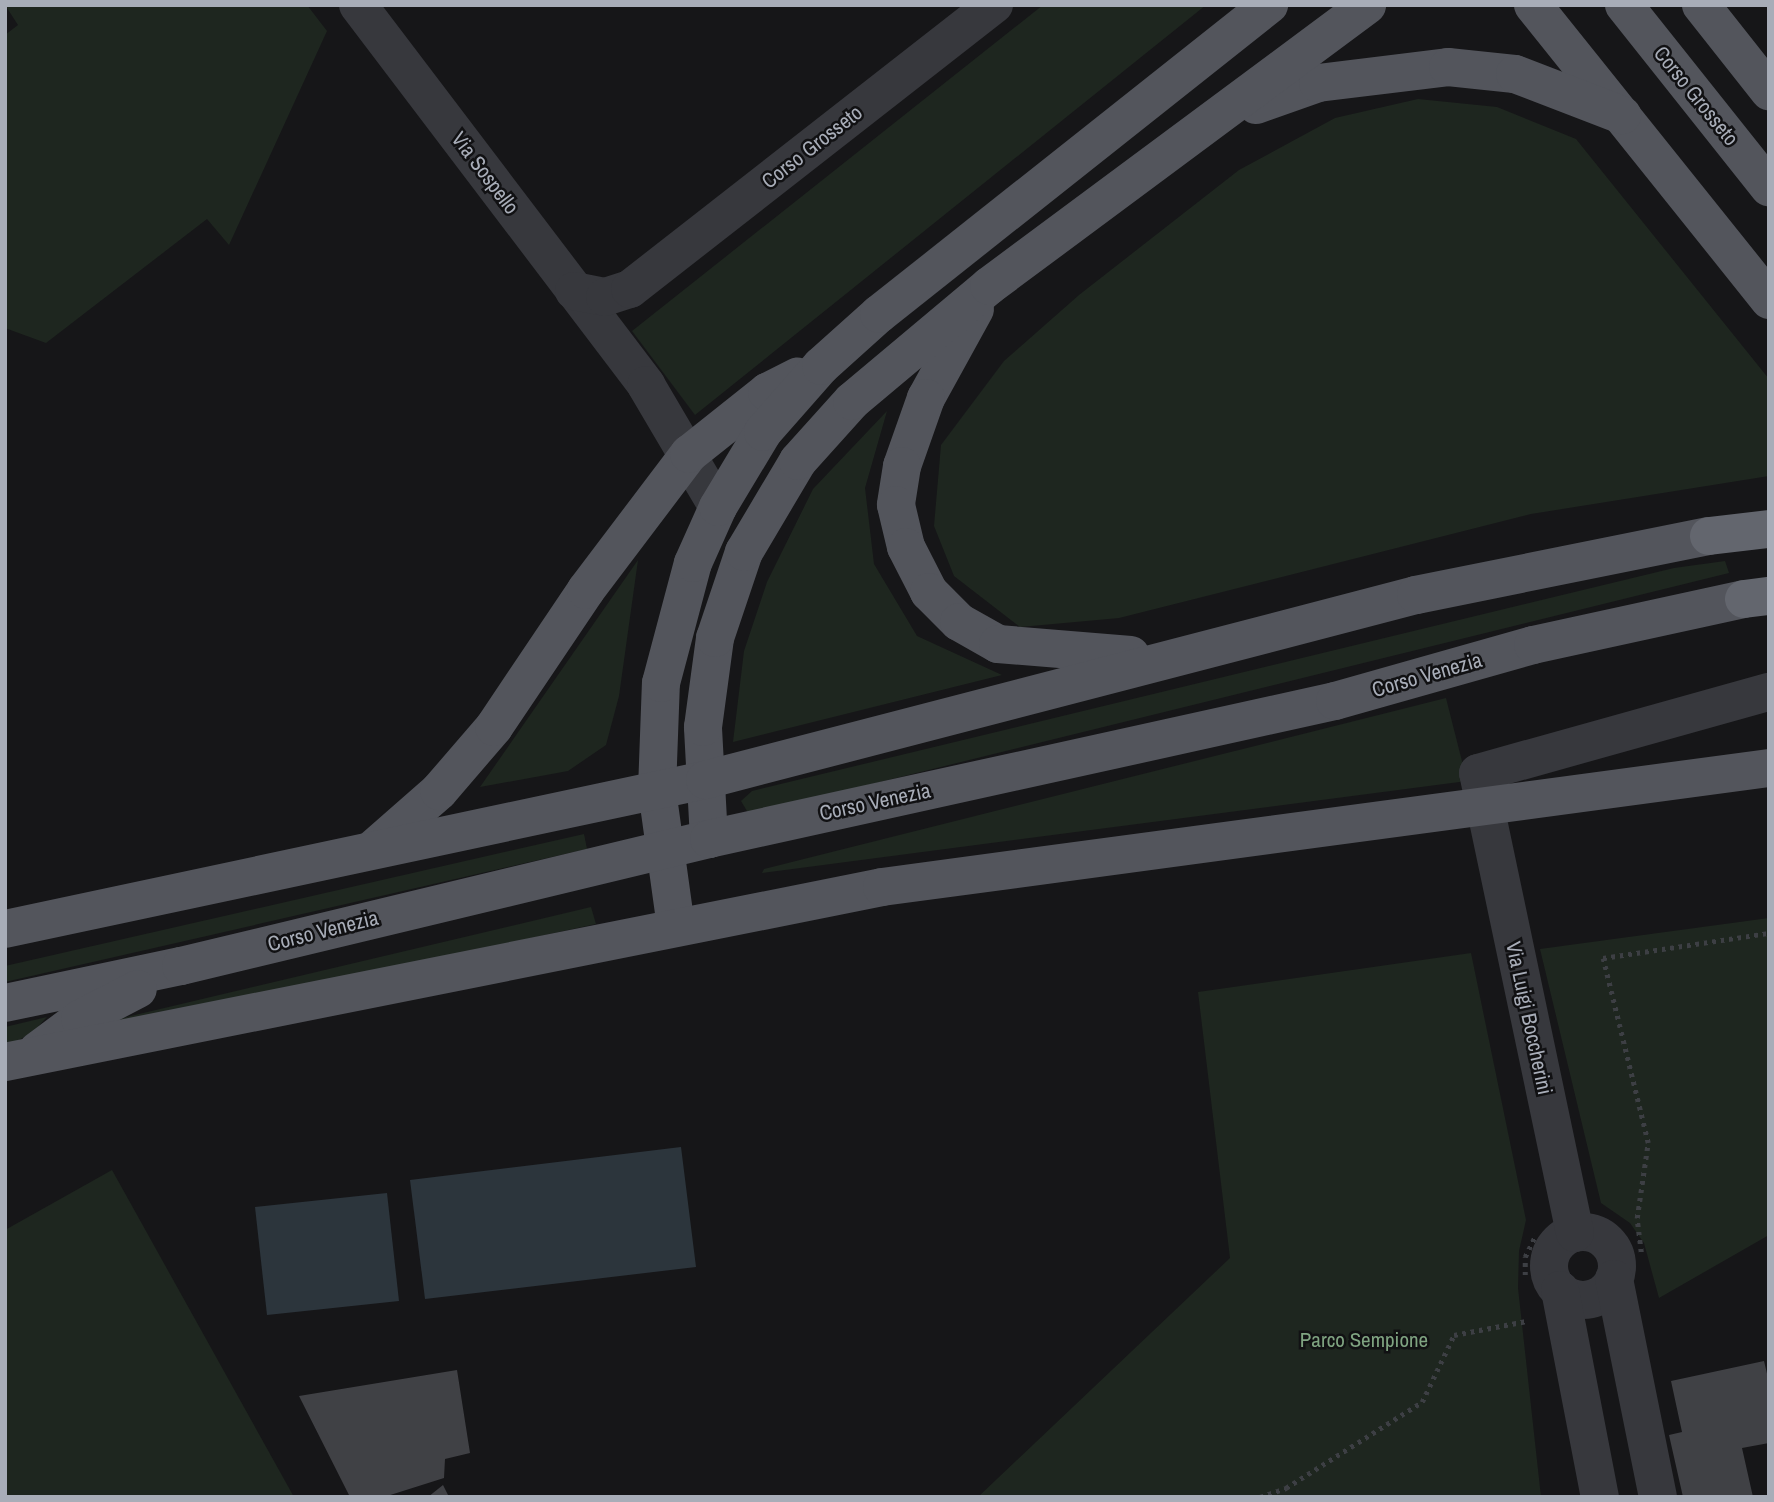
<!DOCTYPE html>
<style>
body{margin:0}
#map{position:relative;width:1774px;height:1502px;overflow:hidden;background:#161618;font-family:"Archivo Narrow",sans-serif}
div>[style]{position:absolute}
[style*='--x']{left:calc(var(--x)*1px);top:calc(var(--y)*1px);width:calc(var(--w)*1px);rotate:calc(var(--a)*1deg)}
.green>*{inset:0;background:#1e261f}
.water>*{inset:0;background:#2c353c}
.building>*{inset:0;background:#404145}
.path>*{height:4.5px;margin-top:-2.25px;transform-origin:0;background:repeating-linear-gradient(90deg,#3d3f44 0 3.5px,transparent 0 8.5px)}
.minor>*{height:38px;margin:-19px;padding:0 19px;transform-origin:19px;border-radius:19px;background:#37383d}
.minor>.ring{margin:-19px;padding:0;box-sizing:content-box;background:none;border:38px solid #37383d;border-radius:50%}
.major>*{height:38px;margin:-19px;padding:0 19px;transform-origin:19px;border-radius:19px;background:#53555c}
.highway>*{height:38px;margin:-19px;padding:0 19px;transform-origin:19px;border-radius:19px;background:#63666e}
span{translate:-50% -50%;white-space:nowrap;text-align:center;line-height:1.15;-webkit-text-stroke:5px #111113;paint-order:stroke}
.street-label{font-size:21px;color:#a8adb8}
.park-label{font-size:21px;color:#7fa381}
.frame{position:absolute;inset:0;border:7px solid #a8adb8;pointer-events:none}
</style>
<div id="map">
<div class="green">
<div style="clip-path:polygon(5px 5px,307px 5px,327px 31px,229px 245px,207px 219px,46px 343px,5px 328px,5px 35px,18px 25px)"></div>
<div style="clip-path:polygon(1043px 5px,1206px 5px,695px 415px,632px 331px)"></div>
<div style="clip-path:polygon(1418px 99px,1497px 107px,1576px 139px,1769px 379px,1769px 476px,1531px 514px,1119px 618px,1020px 627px,954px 576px,934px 526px,941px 445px,1004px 361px,1079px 295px,1239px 170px,1335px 118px)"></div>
<div style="clip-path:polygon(887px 411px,865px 488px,874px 564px,917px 636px,1002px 675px,733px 742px,744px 651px,767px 582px,813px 489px)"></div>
<div style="clip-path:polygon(638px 560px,619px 696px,606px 745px,568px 771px,480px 787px)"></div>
<div style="clip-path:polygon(1725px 561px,1729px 573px,758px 812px,747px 811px,741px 801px,752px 791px,1674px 568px)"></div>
<div style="clip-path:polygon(1446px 698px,1467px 781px,762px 873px,764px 869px)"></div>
<div style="clip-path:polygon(584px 834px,587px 849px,5px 982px,5px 966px)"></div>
<div style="clip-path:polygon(591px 907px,596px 924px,125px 1026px,118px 1019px)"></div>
<div style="clip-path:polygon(1769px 918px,1769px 1235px,1659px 1298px,1644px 1243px,1630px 1223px,1601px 1203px,1540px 949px)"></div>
<div style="clip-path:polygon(1471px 953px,1526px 1220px,1519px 1251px,1518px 1288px,1541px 1497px,978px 1497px,1230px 1258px,1198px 992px)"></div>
<div style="clip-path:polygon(47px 1017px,33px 1032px,5px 1048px,5px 1027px)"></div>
<div style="clip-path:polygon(112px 1170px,294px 1497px,5px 1497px,5px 1230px)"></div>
</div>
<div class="water">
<div style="clip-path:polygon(681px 1147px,696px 1267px,425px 1299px,410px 1180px)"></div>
<div style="clip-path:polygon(387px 1193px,399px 1301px,267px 1315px,255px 1207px)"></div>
</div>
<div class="building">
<div style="clip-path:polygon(1764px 1361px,1769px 1382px,1769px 1443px,1742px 1448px,1753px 1497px,1683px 1497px,1669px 1435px,1682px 1432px,1671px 1381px)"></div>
<div style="clip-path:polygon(457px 1370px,470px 1453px,445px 1459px,444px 1478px,384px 1497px,350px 1497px,299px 1396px)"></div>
<div style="clip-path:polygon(443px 1485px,449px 1497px,428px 1497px)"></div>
</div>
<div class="path">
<div style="--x:1641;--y:1252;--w:34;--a:-97"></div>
<div style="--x:1637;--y:1218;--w:76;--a:-81.7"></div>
<div style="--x:1648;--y:1143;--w:190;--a:-103.7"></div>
<div style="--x:1603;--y:958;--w:168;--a:-8.6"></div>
<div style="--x:1525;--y:1275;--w:18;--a:-90"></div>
<div style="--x:1525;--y:1257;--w:25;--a:-64"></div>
<div style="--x:1260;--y:1497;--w:28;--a:-19"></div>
<div style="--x:1286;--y:1488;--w:161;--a:-32.3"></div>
<div style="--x:1422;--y:1402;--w:74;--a:-64.5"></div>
<div style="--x:1454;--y:1335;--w:74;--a:-10.9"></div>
</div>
<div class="minor">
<div style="--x:358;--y:5;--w:477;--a:52.8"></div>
<div style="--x:646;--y:385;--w:142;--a:59.5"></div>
<div style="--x:574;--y:291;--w:32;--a:11"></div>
<div style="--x:605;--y:297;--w:26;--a:-18"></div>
<div style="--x:630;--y:289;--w:462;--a:-38"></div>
<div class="ring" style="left:1549px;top:1232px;width:30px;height:30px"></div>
<div style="--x:1575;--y:1233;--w:470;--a:-101.9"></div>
<div style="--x:1478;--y:773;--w:302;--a:-15.6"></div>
<div style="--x:1614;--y:1279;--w:222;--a:78.6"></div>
<div style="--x:1560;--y:1290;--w:211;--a:79.1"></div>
</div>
<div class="major">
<div style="--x:1533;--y:5;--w:378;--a:51.3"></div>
<div style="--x:1624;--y:5;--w:233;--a:51.5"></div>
<div style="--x:1701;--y:5;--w:110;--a:51.7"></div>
<div style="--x:1256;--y:105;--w:66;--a:-19.5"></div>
<div style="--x:1318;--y:83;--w:131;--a:-7"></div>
<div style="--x:1448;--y:67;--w:67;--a:6"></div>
<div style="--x:1515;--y:74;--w:115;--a:21"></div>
<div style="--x:975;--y:309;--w:102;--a:118.8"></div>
<div style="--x:926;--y:398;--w:72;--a:109.4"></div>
<div style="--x:902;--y:466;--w:39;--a:99"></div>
<div style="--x:896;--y:505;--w:43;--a:76.6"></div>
<div style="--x:906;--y:547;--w:51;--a:62.9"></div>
<div style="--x:929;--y:592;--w:42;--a:45"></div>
<div style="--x:959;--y:622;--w:45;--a:29.4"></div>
<div style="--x:998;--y:644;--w:133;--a:4.7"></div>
<div style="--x:709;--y:839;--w:112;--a:-93.1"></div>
<div style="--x:703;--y:727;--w:90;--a:-82.3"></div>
<div style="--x:715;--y:638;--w:91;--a:-71.4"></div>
<div style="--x:744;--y:552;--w:106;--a:-59.3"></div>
<div style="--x:798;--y:461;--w:81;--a:-48"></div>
<div style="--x:852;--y:401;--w:179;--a:-40"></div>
<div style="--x:989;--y:286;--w:471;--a:-36.6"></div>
<div style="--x:374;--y:848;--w:86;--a:-41.2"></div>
<div style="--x:439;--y:791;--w:84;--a:-49.3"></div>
<div style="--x:494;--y:727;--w:165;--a:-56.1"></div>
<div style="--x:586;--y:590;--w:171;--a:-52.9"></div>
<div style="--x:689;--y:454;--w:100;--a:-38.5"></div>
<div style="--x:767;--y:392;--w:34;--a:-27"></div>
<div style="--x:676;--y:927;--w:138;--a:-97.9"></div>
<div style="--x:657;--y:790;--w:107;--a:-87.9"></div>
<div style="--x:661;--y:683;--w:124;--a:-75.1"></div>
<div style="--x:693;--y:563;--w:61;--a:-65.9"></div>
<div style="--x:718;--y:507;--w:87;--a:-59"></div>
<div style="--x:763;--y:432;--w:88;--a:-48.7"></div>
<div style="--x:821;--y:366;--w:78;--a:-41.9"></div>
<div style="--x:879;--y:314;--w:498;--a:-38.4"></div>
<div style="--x:5;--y:929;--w:716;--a:-12.02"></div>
<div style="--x:705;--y:780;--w:735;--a:-14.58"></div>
<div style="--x:1416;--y:595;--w:299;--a:-11.4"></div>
<div style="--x:5;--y:1003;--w:180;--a:-11.9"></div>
<div style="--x:181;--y:966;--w:543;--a:-13.52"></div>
<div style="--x:709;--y:839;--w:641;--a:-12.43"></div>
<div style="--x:1335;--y:701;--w:206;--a:-15.8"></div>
<div style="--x:1533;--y:645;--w:216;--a:-12.3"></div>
<div style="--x:37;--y:1051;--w:54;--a:-36.7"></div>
<div style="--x:80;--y:1019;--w:65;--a:-27.3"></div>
<div style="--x:5;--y:1062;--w:894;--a:-11.28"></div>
<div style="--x:882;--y:887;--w:895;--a:-7.64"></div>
</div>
<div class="highway">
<div style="--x:1709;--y:536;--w:60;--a:-6.7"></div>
<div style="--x:1744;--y:599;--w:25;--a:-7"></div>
</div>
<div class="street-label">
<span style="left:1696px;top:96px;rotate:51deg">Corso Grosseto</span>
<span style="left:812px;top:147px;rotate:-38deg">Corso Grosseto</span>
<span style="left:485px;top:173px;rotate:53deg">Via Sospello</span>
<span style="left:1427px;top:675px;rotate:-16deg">Corso Venezia</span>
<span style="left:875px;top:802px;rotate:-12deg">Corso Venezia</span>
<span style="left:323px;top:931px;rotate:-14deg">Corso Venezia</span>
<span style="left:1529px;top:1018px;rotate:78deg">Via Luigi Boccherini</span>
</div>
<div class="park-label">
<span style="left:1364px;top:1340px">Parco Sempione</span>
</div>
<div class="frame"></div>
</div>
